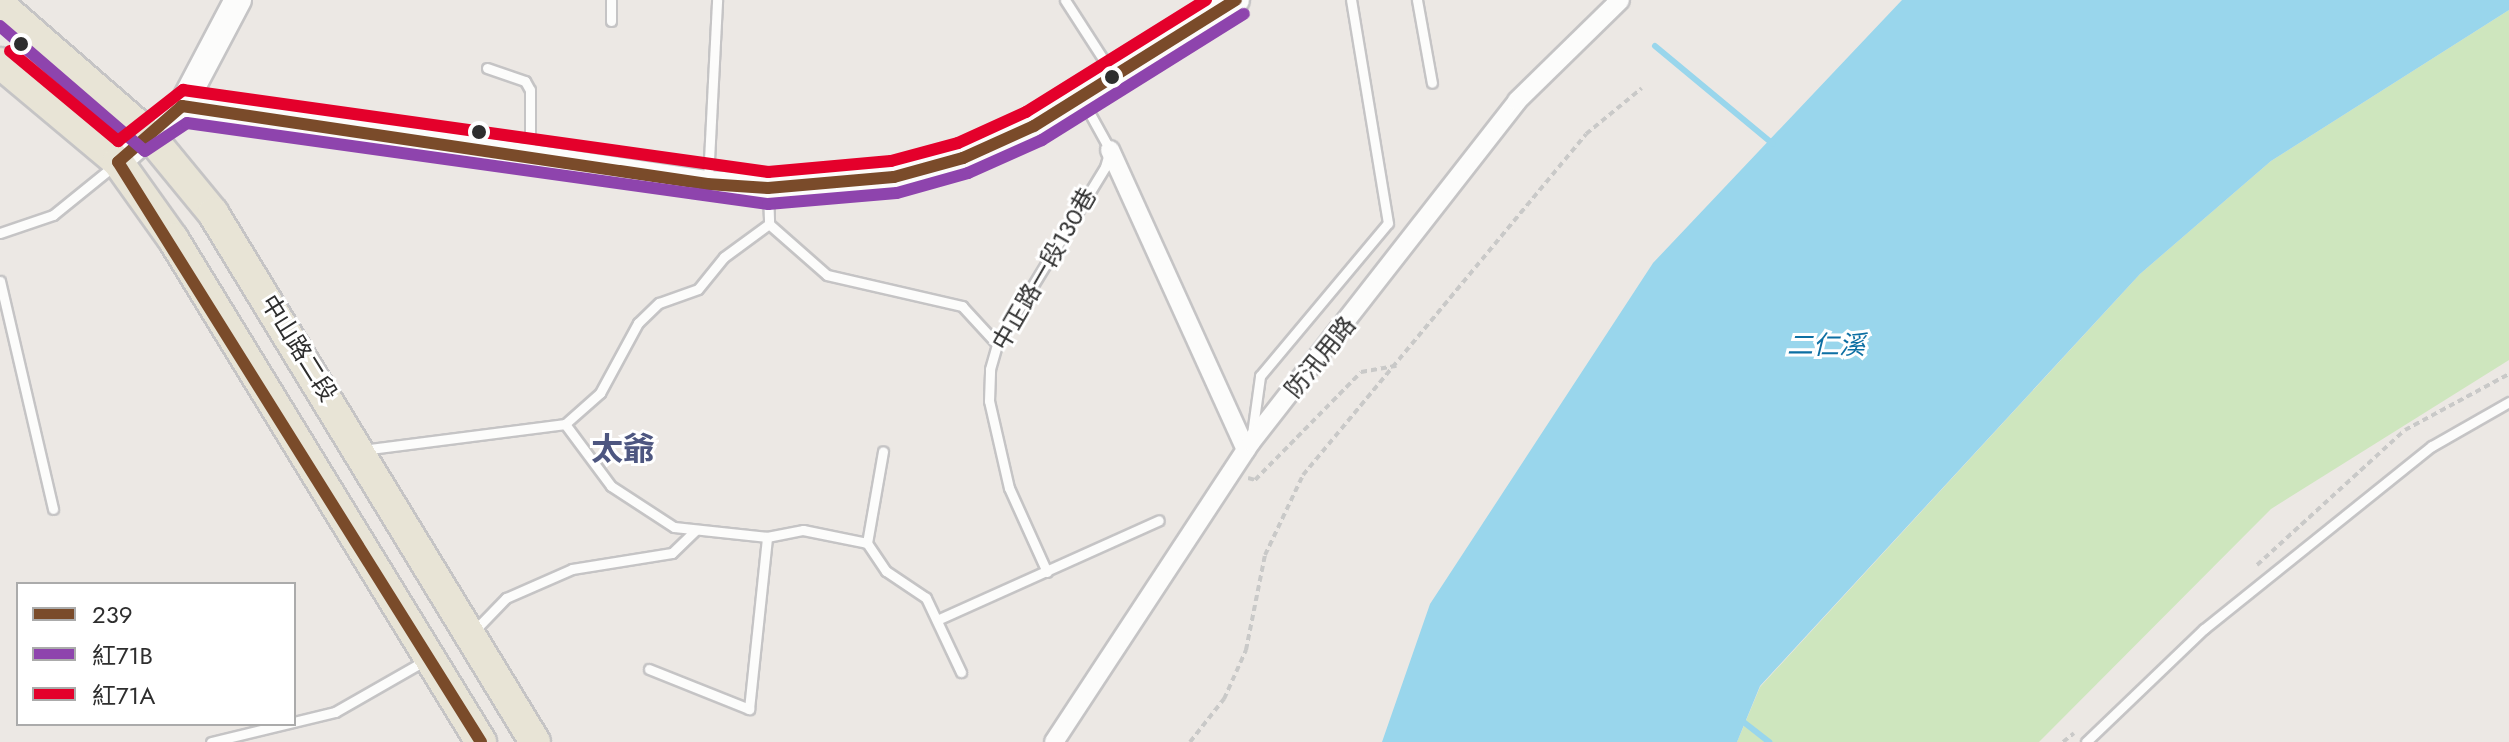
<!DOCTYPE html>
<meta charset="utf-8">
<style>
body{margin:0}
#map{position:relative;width:2509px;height:742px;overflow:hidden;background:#ece8e4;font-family:Jost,"Noto Sans TC",sans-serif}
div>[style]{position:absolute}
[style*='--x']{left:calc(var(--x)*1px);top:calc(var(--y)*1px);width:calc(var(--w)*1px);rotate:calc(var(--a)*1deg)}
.green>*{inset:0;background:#cee6be}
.water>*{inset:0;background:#99d6ec}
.stream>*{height:6px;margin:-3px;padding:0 3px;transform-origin:3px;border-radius:3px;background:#99d6ec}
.path>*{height:4px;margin-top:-2px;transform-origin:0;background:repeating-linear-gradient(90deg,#c9c9c8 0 6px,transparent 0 10px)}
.roads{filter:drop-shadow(2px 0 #c5c4c5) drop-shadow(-2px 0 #c5c4c5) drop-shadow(0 2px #c5c4c5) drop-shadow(0 -2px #c5c4c5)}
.lane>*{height:9px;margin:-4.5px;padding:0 4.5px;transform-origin:4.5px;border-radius:4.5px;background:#fcfcfb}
.street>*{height:18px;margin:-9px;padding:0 9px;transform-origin:9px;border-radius:9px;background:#fcfcfb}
.secondary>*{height:26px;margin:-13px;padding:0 13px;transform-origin:13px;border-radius:13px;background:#fcfcfb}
.primary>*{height:30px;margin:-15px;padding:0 15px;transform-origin:15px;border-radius:15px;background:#e8e4d6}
.bus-1>*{height:12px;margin:-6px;padding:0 6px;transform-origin:6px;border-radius:6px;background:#7a4b2a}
.bus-2>*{height:12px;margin:-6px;padding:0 6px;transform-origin:6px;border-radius:6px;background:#8e44ad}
.bus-3>*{height:12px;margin:-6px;padding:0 6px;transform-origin:6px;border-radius:6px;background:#e4002b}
.dots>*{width:22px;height:22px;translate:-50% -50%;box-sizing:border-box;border:4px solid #fff;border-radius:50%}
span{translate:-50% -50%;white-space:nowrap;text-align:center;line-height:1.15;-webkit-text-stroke:6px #fff;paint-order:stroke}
.street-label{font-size:24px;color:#2e2e2e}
.water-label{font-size:26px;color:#0d6fa3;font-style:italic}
.district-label{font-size:32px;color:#4d5680;font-weight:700}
.legend{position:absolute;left:16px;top:582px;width:280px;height:144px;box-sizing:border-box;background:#fff;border:2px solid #ababab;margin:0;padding:10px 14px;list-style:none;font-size:24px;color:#2e2e2e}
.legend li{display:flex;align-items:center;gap:16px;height:40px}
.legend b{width:40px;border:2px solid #ababab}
</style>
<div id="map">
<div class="green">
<div style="clip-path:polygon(2509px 10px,2509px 360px,2271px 509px,2039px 742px,1737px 742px,1760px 687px,2140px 274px,2271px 161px)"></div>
</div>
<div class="water">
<div style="clip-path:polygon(1902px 0,2509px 0,2509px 10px,2271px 161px,2140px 274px,1760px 686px,1737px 742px,1382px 742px,1430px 604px,1653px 263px)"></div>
</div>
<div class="stream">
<div style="--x:1655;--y:46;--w:153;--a:39.7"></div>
<div style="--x:1741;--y:720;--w:36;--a:38"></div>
</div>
<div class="path">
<div style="--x:1248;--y:478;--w:7;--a:16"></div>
<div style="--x:1255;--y:480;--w:151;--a:-45.5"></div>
<div style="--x:1361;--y:372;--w:36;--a:-10"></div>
<div style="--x:2257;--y:565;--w:200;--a:-42.4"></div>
<div style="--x:2405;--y:430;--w:118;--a:-28.3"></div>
<div style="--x:1190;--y:742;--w:55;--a:-51.7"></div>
<div style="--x:1224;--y:699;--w:54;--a:-65.8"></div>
<div style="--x:1246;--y:650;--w:97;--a:-78.7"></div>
<div style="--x:1265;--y:555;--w:89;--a:-64.6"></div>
<div style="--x:1303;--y:475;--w:443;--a:-50.3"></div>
<div style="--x:1586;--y:134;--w:72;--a:-39.4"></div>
<div style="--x:2063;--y:742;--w:14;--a:-39"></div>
</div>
<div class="roads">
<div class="lane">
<div style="--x:611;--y:0;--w:21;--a:90"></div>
<div style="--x:1065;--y:0;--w:87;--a:57.2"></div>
<div style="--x:1417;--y:0;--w:84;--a:79.8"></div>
<div style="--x:487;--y:68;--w:40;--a:18.9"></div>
<div style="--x:525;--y:81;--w:10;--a:61"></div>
<div style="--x:530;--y:90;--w:67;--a:90"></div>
<div style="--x:708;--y:180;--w:180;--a:-87.1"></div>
<div style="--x:768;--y:191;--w:33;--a:88"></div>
<div style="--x:0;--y:233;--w:56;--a:-18.8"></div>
<div style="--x:53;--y:215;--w:81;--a:-39"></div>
<div style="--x:0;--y:281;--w:234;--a:76.9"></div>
<div style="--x:565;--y:424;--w:77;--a:53.4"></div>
<div style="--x:611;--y:486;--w:75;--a:33.1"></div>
<div style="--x:674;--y:527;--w:94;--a:6.1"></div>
<div style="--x:767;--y:537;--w:37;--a:-11"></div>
<div style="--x:803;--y:530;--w:65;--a:11.5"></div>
<div style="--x:867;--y:543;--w:34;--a:56"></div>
<div style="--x:886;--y:571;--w:48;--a:34"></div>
<div style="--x:926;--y:598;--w:82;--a:64.7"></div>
<div style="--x:1252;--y:434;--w:59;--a:-82.1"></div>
<div style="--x:1260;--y:376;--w:199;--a:-50.1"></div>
<div style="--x:1388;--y:223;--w:226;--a:-99.4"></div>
<div style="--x:362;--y:450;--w:205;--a:-7.3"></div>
<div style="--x:565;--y:424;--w:47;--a:-41.5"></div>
<div style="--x:600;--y:393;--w:80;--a:-61.5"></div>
<div style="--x:638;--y:323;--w:29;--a:-44"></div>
<div style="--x:659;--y:303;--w:41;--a:-19.7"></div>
<div style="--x:698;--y:289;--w:41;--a:-50.9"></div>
<div style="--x:724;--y:257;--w:56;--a:-36.3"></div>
<div style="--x:769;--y:224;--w:77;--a:41.3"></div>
<div style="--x:827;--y:275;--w:139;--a:12.9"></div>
<div style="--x:962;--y:306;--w:52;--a:47.4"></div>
<div style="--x:867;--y:543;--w:93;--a:-80.1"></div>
<div style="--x:1047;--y:572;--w:92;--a:-114.3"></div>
<div style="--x:1009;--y:488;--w:89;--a:-102.9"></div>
<div style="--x:989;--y:401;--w:32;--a:-88"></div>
<div style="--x:990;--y:369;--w:26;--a:-74"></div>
<div style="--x:997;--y:344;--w:207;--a:-58.6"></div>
<div style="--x:1105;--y:167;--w:18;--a:-74"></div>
<div style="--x:1110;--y:150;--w:56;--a:-118.9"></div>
<div style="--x:937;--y:620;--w:243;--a:-24.2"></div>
<div style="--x:475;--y:630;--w:45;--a:-45.9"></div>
<div style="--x:506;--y:598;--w:72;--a:-23.7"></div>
<div style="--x:572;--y:569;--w:101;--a:-9.1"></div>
<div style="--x:672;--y:553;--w:33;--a:-44"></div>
<div style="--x:649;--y:669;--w:108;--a:21.8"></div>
<div style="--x:749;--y:709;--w:173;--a:-84"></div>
<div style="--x:211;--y:742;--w:128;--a:-13.6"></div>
<div style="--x:335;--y:712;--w:103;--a:-29.8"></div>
<div style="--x:2086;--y:742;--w:163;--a:-43.8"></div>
<div style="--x:2204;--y:629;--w:292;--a:-38.8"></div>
<div style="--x:2432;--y:446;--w:89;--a:-29.7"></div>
</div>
<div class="street">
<div style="--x:1110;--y:150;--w:329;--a:65.6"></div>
<div style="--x:1054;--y:742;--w:359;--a:-56.7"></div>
<div style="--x:1251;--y:442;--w:432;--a:-52"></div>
<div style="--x:1517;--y:101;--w:144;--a:-44.4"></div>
</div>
<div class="secondary">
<div style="--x:182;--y:106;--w:120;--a:-62.2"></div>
<div style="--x:118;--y:162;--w:85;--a:-41.2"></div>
<div style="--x:182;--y:106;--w:531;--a:8.45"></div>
<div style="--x:707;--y:184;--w:61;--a:3.8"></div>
<div style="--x:768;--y:188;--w:126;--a:-5"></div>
<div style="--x:894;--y:177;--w:72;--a:-15.4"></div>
<div style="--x:963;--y:158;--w:78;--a:-24.3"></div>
<div style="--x:1034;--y:126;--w:238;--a:-32"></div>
</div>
<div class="primary">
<div style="--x:0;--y:5;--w:198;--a:41.1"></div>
<div style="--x:149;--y:135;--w:101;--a:50.6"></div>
<div style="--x:213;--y:213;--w:619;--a:58.67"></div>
<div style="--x:0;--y:63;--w:154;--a:40"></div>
<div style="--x:118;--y:162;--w:95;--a:54.5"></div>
<div style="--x:173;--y:239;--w:590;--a:58.52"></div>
</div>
</div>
<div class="bus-1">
<div style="--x:481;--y:742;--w:684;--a:-122.04"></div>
<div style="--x:118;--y:162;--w:85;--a:-41.2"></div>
<div style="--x:182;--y:106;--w:531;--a:8.45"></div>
<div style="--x:707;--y:184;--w:61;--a:3.8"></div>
<div style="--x:768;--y:188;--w:126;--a:-5"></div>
<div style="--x:894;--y:177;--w:72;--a:-15.4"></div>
<div style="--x:963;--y:158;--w:78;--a:-24.3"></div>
<div style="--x:1034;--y:126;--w:238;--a:-32"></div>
</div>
<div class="bus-2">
<div style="--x:0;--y:26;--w:191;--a:40.8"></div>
<div style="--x:145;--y:151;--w:50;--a:-33.7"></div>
<div style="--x:187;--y:123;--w:587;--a:7.94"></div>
<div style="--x:768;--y:204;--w:129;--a:-4.9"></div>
<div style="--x:897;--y:193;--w:74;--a:-15.7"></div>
<div style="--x:968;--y:173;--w:81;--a:-24"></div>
<div style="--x:1042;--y:140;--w:238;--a:-32"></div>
</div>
<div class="bus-3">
<div style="--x:10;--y:51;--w:141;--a:39.8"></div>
<div style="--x:118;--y:141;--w:83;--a:-38.1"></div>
<div style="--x:183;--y:90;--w:591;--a:7.98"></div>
<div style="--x:768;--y:172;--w:123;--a:-5.1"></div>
<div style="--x:891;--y:161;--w:69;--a:-15"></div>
<div style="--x:958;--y:143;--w:75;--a:-24.5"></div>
<div style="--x:1026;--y:112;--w:212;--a:-31.9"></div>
</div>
<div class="dots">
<div style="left:21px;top:44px;background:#2e2e2e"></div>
<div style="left:1112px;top:77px;background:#2e2e2e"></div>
<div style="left:479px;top:132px;background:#2e2e2e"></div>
</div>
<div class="street-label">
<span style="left:1044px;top:269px;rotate:-60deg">中正路一段130巷</span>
<span style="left:299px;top:348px;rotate:58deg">中山路二段</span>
<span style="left:1320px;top:357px;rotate:-51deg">防汛用路</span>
</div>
<div class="water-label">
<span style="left:1826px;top:346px">二仁溪</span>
</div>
<div class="district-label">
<span style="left:623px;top:449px">太爺</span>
</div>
<ul class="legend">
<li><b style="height:10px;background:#7a4b2a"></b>239</li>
<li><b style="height:10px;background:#8e44ad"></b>紅71B</li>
<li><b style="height:10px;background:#e4002b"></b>紅71A</li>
</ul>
</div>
